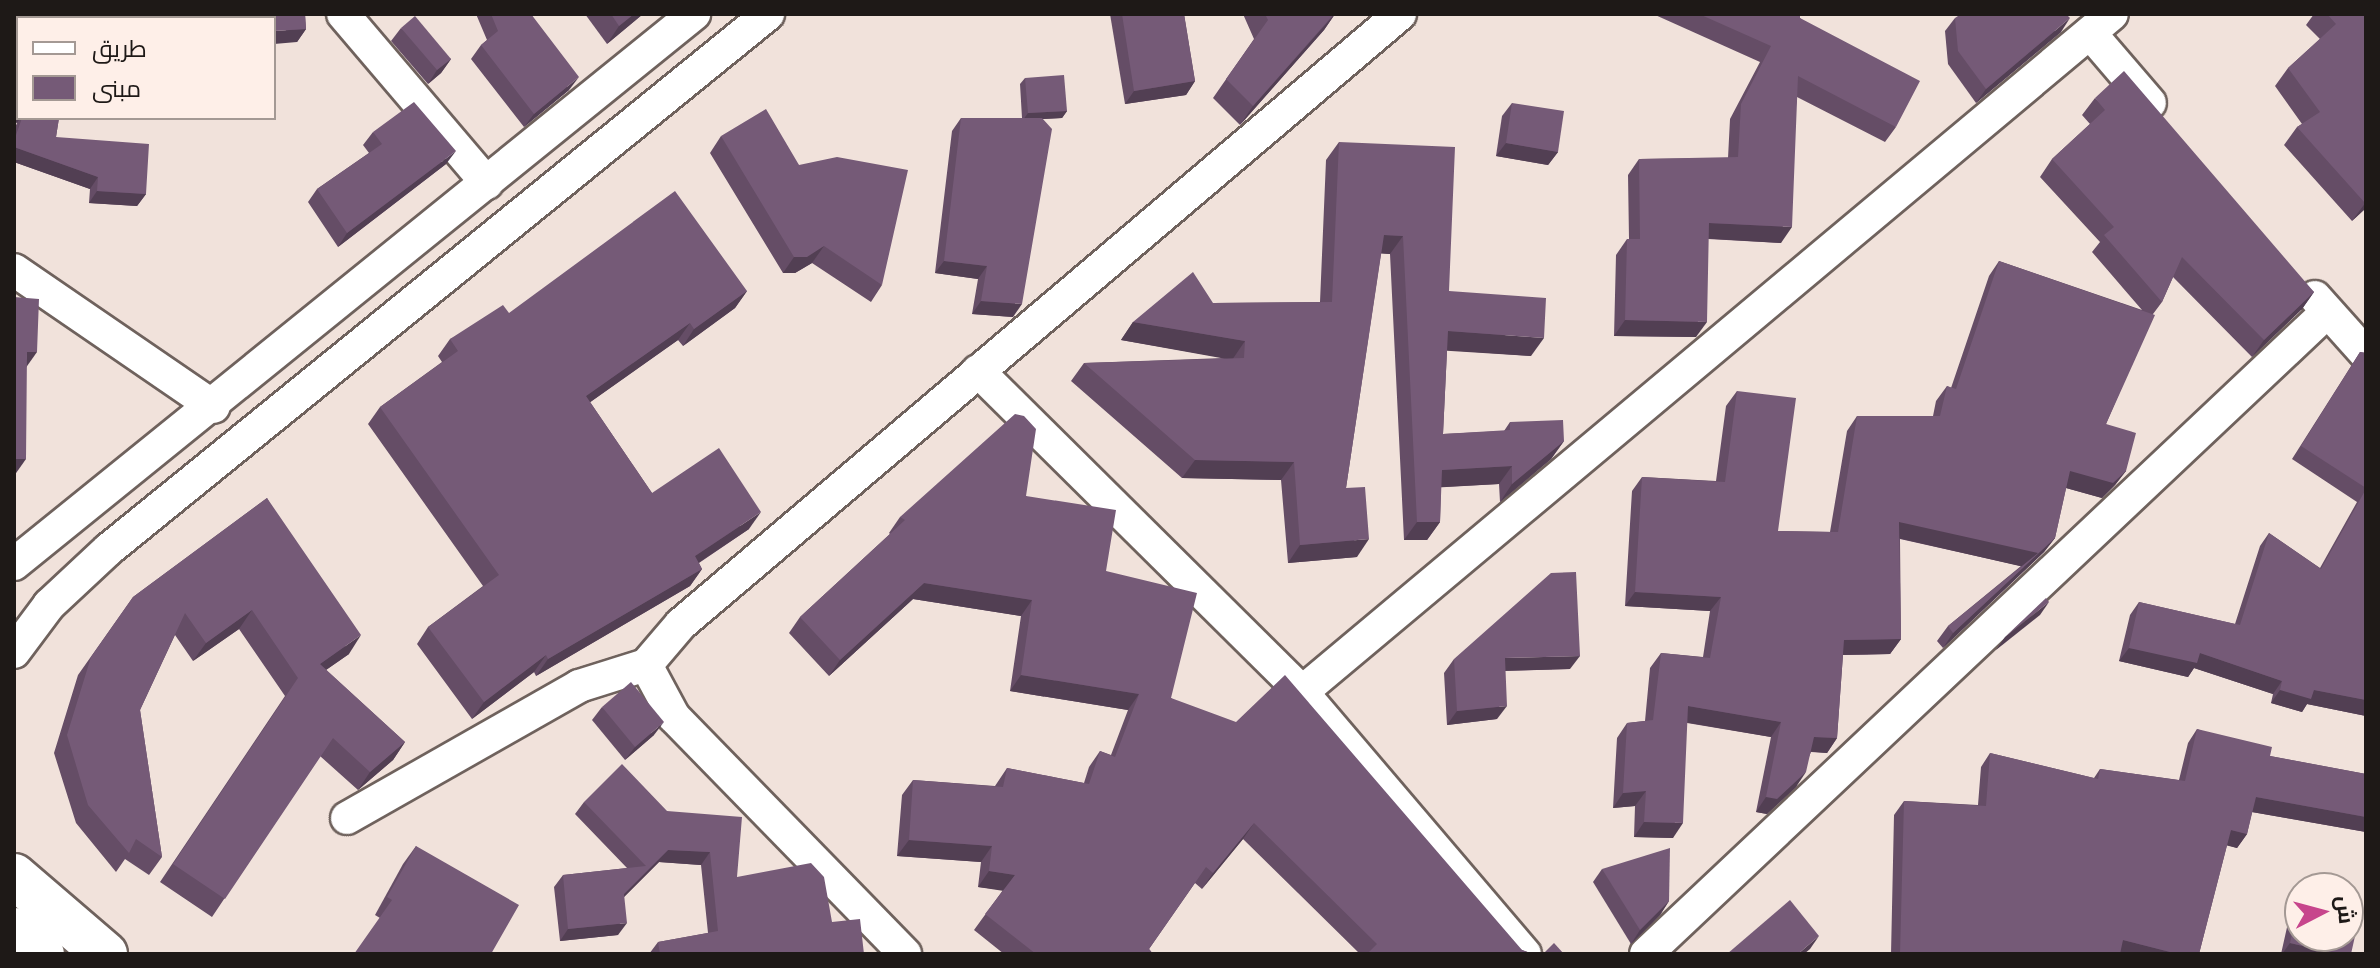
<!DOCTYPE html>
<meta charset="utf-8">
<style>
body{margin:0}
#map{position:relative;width:2380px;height:968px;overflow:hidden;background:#f1e2db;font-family:Raleway,Cairo,sans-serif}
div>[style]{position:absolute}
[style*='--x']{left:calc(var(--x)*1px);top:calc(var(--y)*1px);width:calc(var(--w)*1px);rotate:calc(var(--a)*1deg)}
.roads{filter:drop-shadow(2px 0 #6f625d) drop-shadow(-2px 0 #6f625d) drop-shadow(0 2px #6f625d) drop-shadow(0 -2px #6f625d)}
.street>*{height:32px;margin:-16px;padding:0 16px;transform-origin:16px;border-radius:16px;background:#fff}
.secondary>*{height:44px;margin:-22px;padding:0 22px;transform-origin:22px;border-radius:22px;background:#fff}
.wall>*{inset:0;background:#654d66}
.shaded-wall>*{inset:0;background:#523f53}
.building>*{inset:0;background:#755a77}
span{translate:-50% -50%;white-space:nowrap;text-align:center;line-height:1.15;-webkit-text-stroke:8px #feefe8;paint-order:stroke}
.frame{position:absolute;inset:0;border:16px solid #1e1917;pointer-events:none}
.legend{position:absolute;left:16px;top:16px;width:260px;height:104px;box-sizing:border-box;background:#feefe8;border:2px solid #a49994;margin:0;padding:10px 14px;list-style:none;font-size:24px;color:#1e1917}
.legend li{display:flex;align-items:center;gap:16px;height:40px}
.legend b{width:40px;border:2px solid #a49994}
.north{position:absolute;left:2284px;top:872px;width:80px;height:80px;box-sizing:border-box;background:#feefe8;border:2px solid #a49994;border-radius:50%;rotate:84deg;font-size:22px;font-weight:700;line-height:32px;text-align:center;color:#1e1917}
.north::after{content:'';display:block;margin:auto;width:28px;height:36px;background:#c7458c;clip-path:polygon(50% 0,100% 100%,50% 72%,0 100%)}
</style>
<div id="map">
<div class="roads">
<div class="street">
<div style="--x:343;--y:14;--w:222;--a:49.6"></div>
<div style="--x:2090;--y:33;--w:92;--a:49.4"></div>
<div style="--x:14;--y:270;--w:242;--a:34.4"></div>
<div style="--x:2315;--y:297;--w:76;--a:48.2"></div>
<div style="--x:978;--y:371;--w:456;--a:44.7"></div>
<div style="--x:1302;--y:692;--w:344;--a:49.6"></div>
<div style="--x:14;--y:564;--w:875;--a:-38.97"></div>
<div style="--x:14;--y:652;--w:59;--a:-53.3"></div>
<div style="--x:49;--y:605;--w:82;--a:-43"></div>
<div style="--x:109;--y:549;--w:849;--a:-39.07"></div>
<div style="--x:646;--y:665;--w:59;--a:61.7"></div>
<div style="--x:674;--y:717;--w:331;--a:45.7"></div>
<div style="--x:1302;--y:692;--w:1056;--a:-39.93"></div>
<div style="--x:347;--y:818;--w:267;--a:-29.6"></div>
<div style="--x:579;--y:686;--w:70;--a:-17.4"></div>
<div style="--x:646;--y:665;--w:54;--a:-49.5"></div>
<div style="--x:681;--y:624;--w:943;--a:-40.31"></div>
<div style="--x:1646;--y:954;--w:936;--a:-43.31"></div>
</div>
<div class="secondary">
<div style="--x:14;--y:876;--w:120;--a:40.6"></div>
<div style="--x:14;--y:930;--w:37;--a:41"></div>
</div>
</div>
<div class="wall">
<div style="clip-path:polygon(207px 14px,305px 14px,306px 29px,297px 42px,274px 18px,207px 18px)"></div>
<div style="clip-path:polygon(476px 14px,531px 14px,569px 90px,524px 127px,471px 59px,481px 45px,487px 40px)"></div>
<div style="clip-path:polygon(585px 14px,643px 14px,607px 44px)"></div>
<div style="clip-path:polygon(1110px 14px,1184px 14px,1195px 81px,1186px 95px,1125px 104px)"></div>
<div style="clip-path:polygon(1243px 14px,1335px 14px,1324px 30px,1240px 125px,1213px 98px,1254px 39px)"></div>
<div style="clip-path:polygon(1653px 14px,1800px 14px,1800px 18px,1896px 127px,1885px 142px,1797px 97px,1781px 243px,1708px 239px,1696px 337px,1614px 336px,1616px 255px,1627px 239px,1629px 239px,1628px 175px,1639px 159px,1728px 158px,1730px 119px,1760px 62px)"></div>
<div style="clip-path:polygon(2314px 14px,2366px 14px,2366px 208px,2352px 221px,2284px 145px,2297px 127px,2302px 124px,2275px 86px,2288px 68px,2320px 39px,2306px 25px)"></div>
<div style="clip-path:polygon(18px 18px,18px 118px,59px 118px,56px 137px,146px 194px,137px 206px,89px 203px,90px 189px,14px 162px,14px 130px,17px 123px)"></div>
<div style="clip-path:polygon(1955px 18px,2061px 32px,1976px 103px,1948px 64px,1945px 31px)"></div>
<div style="clip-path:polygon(401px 28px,451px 59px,441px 73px,428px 84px,391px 41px)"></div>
<div style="clip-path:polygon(1025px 78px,1067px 111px,1062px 118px,1043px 119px,1013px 317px,972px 314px,978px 279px,935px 273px,952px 131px,961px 118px,1022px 118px,1020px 84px)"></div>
<div style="clip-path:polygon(2095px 98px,2314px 292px,2302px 309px,2252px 357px,2173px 277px,2162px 302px,2153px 314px,2106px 424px,2126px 471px,2115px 485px,2102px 498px,2066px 488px,2055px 538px,2044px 552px,1943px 648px,1937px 641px,1948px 626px,2021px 566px,1900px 539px,1901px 639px,1890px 654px,1843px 655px,1837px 738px,1827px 753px,1811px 752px,1796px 787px,1767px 814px,1756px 812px,1771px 737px,1687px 723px,1673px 838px,1634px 837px,1635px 806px,1613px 808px,1617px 738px,1627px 723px,1645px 721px,1650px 668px,1661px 653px,1703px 657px,1710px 611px,1625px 606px,1632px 491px,1642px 477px,1716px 481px,1726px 406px,1737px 391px,1778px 531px,1830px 532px,1847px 431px,1857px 416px,1933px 416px,1936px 401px,1947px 386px,1951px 388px,1989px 276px,1999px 261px,2142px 310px,2092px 252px,2100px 242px,2040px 177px,2052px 159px,2090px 124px,2082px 115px)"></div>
<div style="clip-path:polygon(1512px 103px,1558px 152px,1548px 165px,1496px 156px,1502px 116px)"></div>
<div style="clip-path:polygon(373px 132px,446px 164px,338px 247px,308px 202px,317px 189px,369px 153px,363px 145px)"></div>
<div style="clip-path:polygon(721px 136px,799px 165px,882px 285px,871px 302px,812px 263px,795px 273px,783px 273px,710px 153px)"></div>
<div style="clip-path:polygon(1339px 142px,1449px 291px,1531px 356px,1447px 350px,1443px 434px,1504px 431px,1510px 422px,1564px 441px,1551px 459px,1500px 502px,1499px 484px,1441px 487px,1440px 522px,1427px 540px,1404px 540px,1390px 254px,1381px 253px,1346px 488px,1357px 557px,1288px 563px,1281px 480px,1182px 478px,1071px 381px,1084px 363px,1225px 358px,1121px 340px,1133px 322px,1213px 303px,1320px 302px,1326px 160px)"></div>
<div style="clip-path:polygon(747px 291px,735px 308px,683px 346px,678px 340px,590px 402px,652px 493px,749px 529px,699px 563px,702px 569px,690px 586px,536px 676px,534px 672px,472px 719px,417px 644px,428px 627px,483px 586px,368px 424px,380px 407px,442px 362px,438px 356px,450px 339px,509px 313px)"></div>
<div style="clip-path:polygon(2360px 352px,2366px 353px,2366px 716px,2307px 704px,2302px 712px,2271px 703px,2273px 694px,2194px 668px,2188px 677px,2119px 661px,2130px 615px,2139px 602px,2235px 624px,2260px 546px,2269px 533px,2320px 568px,2357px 502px,2292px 459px)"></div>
<div style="clip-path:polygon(1026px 496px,1106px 571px,1171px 698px,1522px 950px,1533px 954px,1360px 954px,1243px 839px,1202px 889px,1195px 883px,1149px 949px,1153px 954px,1004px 954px,974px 930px,1003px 890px,978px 887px,981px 862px,897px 856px,902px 795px,913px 780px,995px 786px,1007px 768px,1084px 783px,1089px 767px,1100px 751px,1111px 755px,1128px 710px,1010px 691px,1021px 616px,913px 599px,829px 676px,789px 633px,800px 617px,890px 534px,889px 533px,900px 517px)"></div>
<div style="clip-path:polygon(267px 498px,349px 654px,326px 670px,405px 742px,393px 760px,358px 790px,320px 756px,212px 917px,160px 882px,285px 696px,239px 629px,193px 661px,175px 635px,140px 710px,162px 857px,149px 875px,125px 859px,116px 872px,76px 823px,54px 753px,78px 675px,133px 597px)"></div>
<div style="clip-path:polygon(1454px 659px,1570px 669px,1505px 671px,1497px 719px,1447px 725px,1444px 673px)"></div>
<div style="clip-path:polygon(602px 707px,654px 735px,625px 760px,592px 720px)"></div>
<div style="clip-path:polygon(2197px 729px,2270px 756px,2366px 774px,2366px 832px,2252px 812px,2247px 834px,2237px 848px,2227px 845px,2199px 954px,1891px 954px,1894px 815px,1904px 801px,1978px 805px,1981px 767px,1990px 753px,2094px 778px,2100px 769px,2179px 780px,2188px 743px)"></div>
<div style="clip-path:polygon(584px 802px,667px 811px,737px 877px,832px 922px,864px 954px,649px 954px,658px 942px,708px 933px,701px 865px,659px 862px,624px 897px,618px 935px,560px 941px,554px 887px,563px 875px,627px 868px,575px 814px)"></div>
<div style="clip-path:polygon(416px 846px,491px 954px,380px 918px,375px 915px,403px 864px)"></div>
<div style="clip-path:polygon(1602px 869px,1669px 901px,1660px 915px,1631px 944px,1593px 882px)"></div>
<div style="clip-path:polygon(2300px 893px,2300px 936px,2351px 954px,2281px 954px,2292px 905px)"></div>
</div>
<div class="shaded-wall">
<div style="clip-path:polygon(634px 14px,643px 14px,607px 44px,619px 26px)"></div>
<div style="clip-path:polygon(1335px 14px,1324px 30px,1240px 125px,1253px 106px)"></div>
<div style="clip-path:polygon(2070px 18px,2061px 32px,1976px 103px,1986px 89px)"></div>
<div style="clip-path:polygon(306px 29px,297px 42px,274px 44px,274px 31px)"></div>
<div style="clip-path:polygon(451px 59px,441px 73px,428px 84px,437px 70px)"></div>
<div style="clip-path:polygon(579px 77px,569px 90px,524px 127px,534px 114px)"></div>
<div style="clip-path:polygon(1195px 81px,1186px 95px,1125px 104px,1134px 91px)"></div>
<div style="clip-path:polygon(14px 109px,18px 109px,18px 118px,20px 118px,17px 123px,14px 122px)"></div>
<div style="clip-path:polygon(1067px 111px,1062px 118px,1023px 120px,1028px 113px)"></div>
<div style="clip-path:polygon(1506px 143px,1558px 152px,1548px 165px,1496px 156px)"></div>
<div style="clip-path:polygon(14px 147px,98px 177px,90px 189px,14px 162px)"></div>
<div style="clip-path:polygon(456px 151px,446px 164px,338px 247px,347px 233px)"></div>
<div style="clip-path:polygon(97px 191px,146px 194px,137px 206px,89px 203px)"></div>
<div style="clip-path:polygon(2366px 202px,2366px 208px,2352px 221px)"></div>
<div style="clip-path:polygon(1709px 223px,1792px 227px,1781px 243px,1698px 238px)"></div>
<div style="clip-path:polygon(1384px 235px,1403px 236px,1390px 254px,1371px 253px)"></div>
<div style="clip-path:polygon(824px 246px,812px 263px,795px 273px,783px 273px,794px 257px)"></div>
<div style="clip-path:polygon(944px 261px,987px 266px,978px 279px,935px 273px)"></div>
<div style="clip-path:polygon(747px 291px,735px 308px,683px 346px,694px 329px)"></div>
<div style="clip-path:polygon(2314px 292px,2302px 309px,2252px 357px,2264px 340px)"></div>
<div style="clip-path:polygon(981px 301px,1022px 304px,1013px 317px,972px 314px)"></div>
<div style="clip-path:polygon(1625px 320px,1707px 322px,1696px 337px,1614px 336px)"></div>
<div style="clip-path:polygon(1133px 322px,1245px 341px,1232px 360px,1121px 340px)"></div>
<div style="clip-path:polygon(690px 323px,678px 340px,575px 413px,586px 396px)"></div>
<div style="clip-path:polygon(1448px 331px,1544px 338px,1531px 356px,1435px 350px)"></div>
<div style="clip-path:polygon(27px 352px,37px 352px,25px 369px)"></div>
<div style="clip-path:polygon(1564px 441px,1551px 459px,1500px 502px,1512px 484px)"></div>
<div style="clip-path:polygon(14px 459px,26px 459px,14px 476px)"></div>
<div style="clip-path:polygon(1195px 460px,1294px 462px,1281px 480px,1182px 478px)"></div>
<div style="clip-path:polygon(1512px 466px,1499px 484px,1429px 488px,1442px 470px)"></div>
<div style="clip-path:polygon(2070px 471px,2126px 471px,2115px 485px,2102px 498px,2059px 486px)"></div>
<div style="clip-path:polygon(761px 512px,749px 529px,683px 573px,695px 556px)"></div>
<div style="clip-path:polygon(1417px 522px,1440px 522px,1427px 540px,1404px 540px)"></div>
<div style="clip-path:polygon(1899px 522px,2055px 538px,2044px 552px,1943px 648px,1953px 633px,2024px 567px,1889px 536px)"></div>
<div style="clip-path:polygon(1369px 539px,1357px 557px,1288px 563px,1300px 545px)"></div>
<div style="clip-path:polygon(702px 569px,690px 586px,536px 676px,548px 659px)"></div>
<div style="clip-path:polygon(924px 583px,1032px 600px,1021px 616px,913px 599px,829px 676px,840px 660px)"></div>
<div style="clip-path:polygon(1635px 592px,1721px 597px,1710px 611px,1625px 606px)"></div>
<div style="clip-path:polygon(2049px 602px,2040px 615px,1996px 650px,2005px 637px)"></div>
<div style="clip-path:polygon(252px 610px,239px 629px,193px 661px,206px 643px)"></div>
<div style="clip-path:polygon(361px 635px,349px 654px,307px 683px,320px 664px)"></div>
<div style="clip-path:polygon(1901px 639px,1890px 654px,1834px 655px,1844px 640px)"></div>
<div style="clip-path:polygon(2129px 648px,2200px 653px,2282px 681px,2273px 694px,2194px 668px,2188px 677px,2119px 661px)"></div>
<div style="clip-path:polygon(546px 655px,534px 672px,472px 719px,484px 702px)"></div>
<div style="clip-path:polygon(1580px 656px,1570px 669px,1495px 671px,1505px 658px)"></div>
<div style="clip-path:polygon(1021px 675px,1139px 694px,1128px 710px,1010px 691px)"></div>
<div style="clip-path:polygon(2280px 690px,2314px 690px,2366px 700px,2366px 716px,2307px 704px,2302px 712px,2271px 703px)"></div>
<div style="clip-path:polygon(1507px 706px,1497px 719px,1447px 725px,1457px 711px)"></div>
<div style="clip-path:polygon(1688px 706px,1781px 722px,1771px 737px,1678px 721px)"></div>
<div style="clip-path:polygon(664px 722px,654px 735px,625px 760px,635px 747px)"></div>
<div style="clip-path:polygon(1814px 737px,1837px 738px,1827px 753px,1804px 751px)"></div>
<div style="clip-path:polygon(405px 742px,393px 760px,358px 790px,370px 772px)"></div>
<div style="clip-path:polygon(1806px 772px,1796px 787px,1767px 814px,1756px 812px,1766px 797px)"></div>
<div style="clip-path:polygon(1646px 791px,1635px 806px,1613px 808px,1623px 793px)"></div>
<div style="clip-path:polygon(2256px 797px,2366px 817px,2366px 832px,2246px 811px)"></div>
<div style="clip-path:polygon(1644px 822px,1683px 823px,1673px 838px,1634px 837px)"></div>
<div style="clip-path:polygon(1254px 823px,1243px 839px,1202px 889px,1213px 873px)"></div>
<div style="clip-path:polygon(2231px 830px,2247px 834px,2237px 848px,2221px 844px)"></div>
<div style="clip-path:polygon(909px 840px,992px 846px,981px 862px,897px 856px)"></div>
<div style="clip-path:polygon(668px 850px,710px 852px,701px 865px,659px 862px,615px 906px,624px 894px)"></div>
<div style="clip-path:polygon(989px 871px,1015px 875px,1004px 891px,978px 887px)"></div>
<div style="clip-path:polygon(1669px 901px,1660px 915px,1631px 944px,1640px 930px)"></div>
<div style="clip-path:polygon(627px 923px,618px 935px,560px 941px,568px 929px)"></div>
<div style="clip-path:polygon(1819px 936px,1810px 949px,1804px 954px,1798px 954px)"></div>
<div style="clip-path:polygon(2123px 940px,2178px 954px,2117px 954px)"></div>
<div style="clip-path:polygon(2290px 943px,2337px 954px,2282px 954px)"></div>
</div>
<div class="building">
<div style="clip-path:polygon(14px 14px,141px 14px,139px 18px,18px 18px,18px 109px,14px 109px)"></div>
<div style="clip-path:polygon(217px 14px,305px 14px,306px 29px,274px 31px,274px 18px,217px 18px)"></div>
<div style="clip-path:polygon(491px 14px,531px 14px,579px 77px,534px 114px,481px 45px,498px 31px)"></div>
<div style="clip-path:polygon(611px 14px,634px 14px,619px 26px)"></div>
<div style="clip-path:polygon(1122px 14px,1184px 14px,1195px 81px,1134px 91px)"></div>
<div style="clip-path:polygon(1265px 14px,1334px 14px,1253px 106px,1226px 79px,1268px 20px)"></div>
<div style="clip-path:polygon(1699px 14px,1800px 14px,1800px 18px,1920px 81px,1896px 127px,1798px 76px,1792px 227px,1709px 223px,1707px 322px,1625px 320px,1627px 239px,1640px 239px,1639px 159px,1738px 157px,1741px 104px,1771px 46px)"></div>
<div style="clip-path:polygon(1961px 14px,2066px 14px,2070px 18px,1986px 89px,1958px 51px,1955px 18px)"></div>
<div style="clip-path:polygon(2327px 14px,2366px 14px,2365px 203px,2297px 127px,2320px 112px,2288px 68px,2336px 24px)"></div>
<div style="clip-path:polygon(415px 16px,451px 59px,437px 70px,401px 28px)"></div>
<div style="clip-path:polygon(2124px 71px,2314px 292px,2264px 340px,2182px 257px,2162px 302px,2104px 235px,2114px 227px,2052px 159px,2105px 110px,2095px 98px)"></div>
<div style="clip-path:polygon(1064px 75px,1067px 111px,1028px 113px,1025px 78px)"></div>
<div style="clip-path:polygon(414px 102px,456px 151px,347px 233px,317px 189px,382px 144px,373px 132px)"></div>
<div style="clip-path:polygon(1512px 103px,1564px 111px,1558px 152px,1506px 143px)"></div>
<div style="clip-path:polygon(766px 109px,799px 165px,837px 157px,908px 170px,882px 285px,824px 246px,807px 257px,794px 257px,721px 136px)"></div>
<div style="clip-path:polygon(22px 118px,59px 118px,56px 137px,149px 144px,146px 194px,97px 191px,98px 177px,14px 147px,14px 135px,16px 135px)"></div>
<div style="clip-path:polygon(961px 118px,1042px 118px,1052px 129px,1022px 304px,981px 301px,987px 266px,944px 261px)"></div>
<div style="clip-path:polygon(1339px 142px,1455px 147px,1449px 291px,1546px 298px,1544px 338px,1448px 331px,1443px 434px,1510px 430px,1510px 422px,1563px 420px,1564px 441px,1512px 484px,1512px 466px,1442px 470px,1440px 522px,1417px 522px,1403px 236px,1384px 235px,1346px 488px,1365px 487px,1369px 539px,1300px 545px,1294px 462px,1195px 460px,1084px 363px,1244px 358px,1245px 341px,1133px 322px,1193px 272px,1213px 303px,1332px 302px)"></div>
<div style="clip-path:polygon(675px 191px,747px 291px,694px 329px,690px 323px,586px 396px,652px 493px,719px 448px,761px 512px,695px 556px,702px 569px,548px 659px,546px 655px,484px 702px,428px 627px,499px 575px,380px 407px,458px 351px,450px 339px,503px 305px,509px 313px)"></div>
<div style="clip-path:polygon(1999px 261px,2155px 315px,2106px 424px,2136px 433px,2126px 471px,2113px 483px,2070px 471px,2055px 538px,1953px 633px,1948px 626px,2038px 553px,1899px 522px,1901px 639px,1844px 640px,1837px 738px,1814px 737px,1806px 772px,1777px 799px,1766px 797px,1781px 722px,1688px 706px,1683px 823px,1644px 822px,1646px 791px,1623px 793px,1627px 723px,1653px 720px,1661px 653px,1710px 658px,1721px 597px,1635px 592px,1642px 477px,1725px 482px,1737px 391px,1796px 398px,1778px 531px,1838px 532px,1857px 416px,1940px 416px,1947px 386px,1956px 389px)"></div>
<div style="clip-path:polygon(14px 297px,39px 299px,37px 352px,27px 352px,26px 459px,14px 459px)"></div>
<div style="clip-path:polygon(2360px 352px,2366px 353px,2366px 488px,2301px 446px)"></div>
<div style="clip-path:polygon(1015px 414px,1024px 416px,1036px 429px,1026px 496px,1116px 510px,1106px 571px,1197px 593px,1171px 698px,1236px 722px,1285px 675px,1522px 950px,1533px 954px,1371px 954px,1369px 952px,1377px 944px,1254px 823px,1213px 873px,1206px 867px,1149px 949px,1153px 954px,1036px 954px,985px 914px,1015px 875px,989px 871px,992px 846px,909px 840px,913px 780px,1003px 787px,1007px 768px,1089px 784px,1100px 751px,1115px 757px,1139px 694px,1021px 675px,1032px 600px,924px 583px,840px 660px,800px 617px,905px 520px,900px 517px)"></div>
<div style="clip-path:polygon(2366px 489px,2366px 700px,2314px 690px,2311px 699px,2280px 690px,2282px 681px,2200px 653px,2197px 663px,2129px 648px,2139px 602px,2240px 625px,2269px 533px,2321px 569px)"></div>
<div style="clip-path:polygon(267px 498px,361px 635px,320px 664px,405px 742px,370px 772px,333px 738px,225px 899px,173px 864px,298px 678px,252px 610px,206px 643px,185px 613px,140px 710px,162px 857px,136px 839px,129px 853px,88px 805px,67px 735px,91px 657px,133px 597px)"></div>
<div style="clip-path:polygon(1576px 572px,1580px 656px,1505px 658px,1507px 706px,1457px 711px,1454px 659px,1551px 573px)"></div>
<div style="clip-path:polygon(2046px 598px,2049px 602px,2005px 637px)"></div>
<div style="clip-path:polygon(631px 682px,664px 722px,635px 747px,602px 707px)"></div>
<div style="clip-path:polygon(2197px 729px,2272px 747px,2270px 756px,2366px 774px,2366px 817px,2256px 797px,2247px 834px,2231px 830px,2199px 954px,2178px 954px,2123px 940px,2120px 954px,1900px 954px,1904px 801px,1986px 806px,1990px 753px,2098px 779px,2100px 769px,2185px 781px)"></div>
<div style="clip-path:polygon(622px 764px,667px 811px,742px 817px,737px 877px,811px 863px,824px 877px,832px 922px,860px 919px,864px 954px,660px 954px,658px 942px,718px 931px,710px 852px,668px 850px,624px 894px,627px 923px,568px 929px,563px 875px,646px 866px,584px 802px)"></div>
<div style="clip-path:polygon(416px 846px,519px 905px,491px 954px,354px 954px,392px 900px,387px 897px)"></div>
<div style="clip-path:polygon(1670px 848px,1669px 901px,1640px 930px,1602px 869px)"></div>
<div style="clip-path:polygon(2300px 897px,2300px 936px,2348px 936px,2348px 902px,2362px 905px,2351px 954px,2337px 954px,2290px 943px)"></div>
<div style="clip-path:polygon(1790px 900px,1819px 936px,1798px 954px,1727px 954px)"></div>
<div style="clip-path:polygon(1554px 943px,1564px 954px,1543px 954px)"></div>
</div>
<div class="frame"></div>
<ul class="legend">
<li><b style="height:10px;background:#fff"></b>طريق</li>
<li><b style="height:22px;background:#755a77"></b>مبنى</li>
</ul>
<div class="north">ش</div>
</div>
